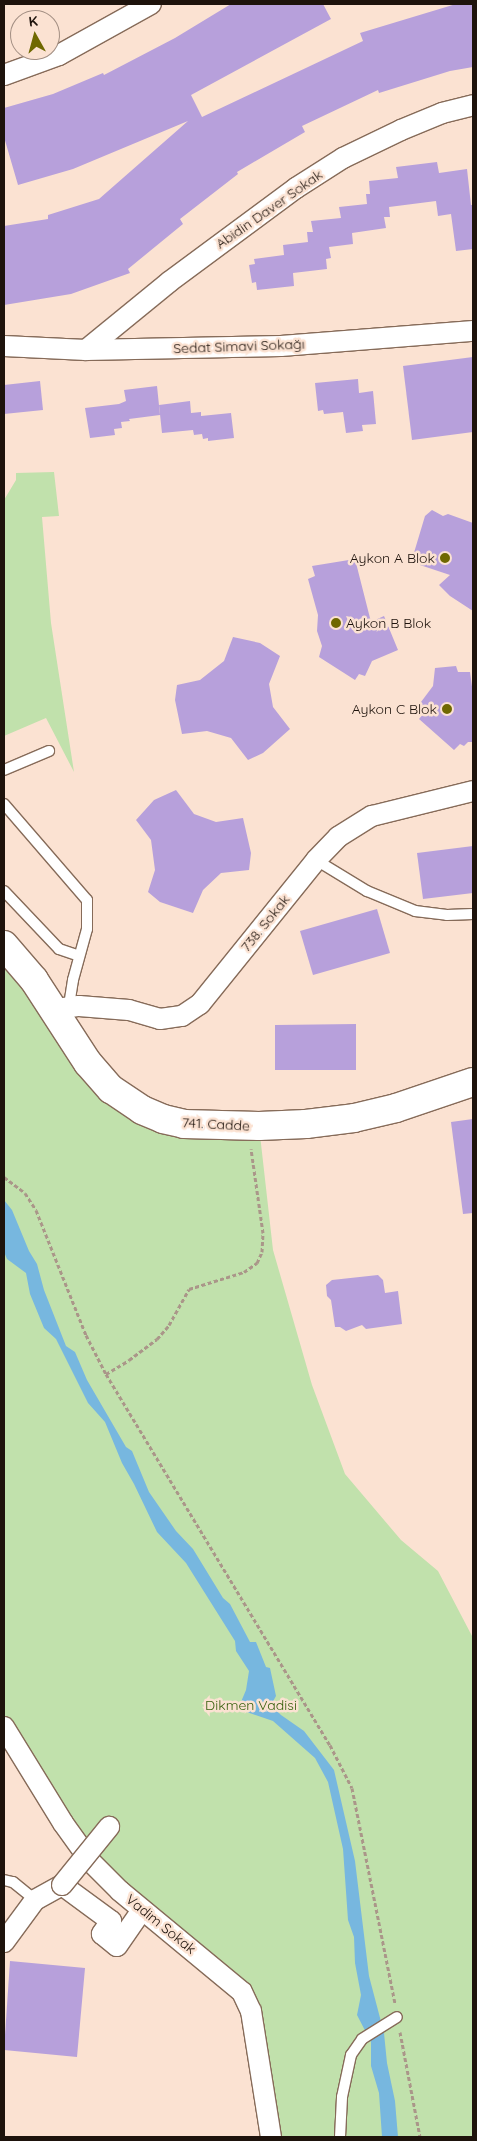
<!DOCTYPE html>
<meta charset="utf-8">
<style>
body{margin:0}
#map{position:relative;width:477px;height:2141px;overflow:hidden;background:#fbe2d2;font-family:Quicksand,sans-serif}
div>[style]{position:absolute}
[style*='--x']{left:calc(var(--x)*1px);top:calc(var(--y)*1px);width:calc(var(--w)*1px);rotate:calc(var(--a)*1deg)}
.green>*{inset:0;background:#c1e1ac}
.water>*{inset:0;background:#77b7df}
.building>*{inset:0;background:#b7a0db}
.path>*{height:3px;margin-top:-1.5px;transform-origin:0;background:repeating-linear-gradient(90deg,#aa9689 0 4px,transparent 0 6.5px)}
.roads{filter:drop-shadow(1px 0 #866b59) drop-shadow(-1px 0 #866b59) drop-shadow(0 1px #866b59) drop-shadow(0 -1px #866b59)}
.lane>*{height:10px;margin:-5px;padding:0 5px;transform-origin:5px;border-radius:5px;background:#fff}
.street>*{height:20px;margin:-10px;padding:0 10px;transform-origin:10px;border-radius:10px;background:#fff}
.secondary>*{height:28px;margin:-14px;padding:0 14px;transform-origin:14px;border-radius:14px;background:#fff}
.bridges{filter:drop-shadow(1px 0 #866b59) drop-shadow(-1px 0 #866b59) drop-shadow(0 1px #866b59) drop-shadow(0 -1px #866b59)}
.street-bridge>*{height:20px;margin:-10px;padding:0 10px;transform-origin:10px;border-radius:10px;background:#fff}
.dots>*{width:14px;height:14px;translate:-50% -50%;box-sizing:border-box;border:2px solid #fbe2d2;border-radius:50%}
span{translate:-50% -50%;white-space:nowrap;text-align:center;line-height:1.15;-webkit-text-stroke:5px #fbe2d2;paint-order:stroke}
.street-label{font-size:14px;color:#1e130c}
.poi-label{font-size:14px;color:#1e130c}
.right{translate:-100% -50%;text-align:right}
.left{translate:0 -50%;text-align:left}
.park-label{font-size:14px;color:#355f0c}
.frame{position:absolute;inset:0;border:5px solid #1e130c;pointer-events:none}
.north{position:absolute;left:10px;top:10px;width:50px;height:50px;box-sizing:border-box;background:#fbe2d2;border:1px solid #a38f83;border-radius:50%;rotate:353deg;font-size:14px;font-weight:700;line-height:20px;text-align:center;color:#1e130c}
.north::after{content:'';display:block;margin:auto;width:18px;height:22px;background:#6f6800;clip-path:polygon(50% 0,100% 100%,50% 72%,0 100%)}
</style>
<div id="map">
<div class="green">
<div style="clip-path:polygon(54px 472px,59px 516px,42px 517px,51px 623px,74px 772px,46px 718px,4px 736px,4px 500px,16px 480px,16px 473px)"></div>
<div style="clip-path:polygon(4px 945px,126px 1100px,259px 1126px,273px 1250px,312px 1385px,345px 1474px,401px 1540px,438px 1571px,472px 1636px,473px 2137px,271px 2137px,251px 2011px,120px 1891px,4px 1727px)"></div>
</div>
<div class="water">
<div style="clip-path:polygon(4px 1200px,12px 1210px,29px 1251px,37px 1264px,44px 1290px,66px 1346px,75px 1352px,87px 1380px,126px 1447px,132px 1451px,149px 1492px,176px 1531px,193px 1549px,223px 1598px,230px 1604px,250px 1642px,256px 1642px,266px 1667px,270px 1668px,276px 1696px,271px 1705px,281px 1715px,304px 1731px,334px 1770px,355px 1861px,369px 1976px,384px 2033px,387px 2063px,395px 2101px,398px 2137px,382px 2137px,379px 2093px,371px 2066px,371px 2042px,357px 2015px,361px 1995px,355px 1963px,354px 1937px,348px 1920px,343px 1849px,328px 1782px,315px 1758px,273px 1721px,238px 1709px,246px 1690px,249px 1671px,236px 1651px,235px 1641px,186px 1563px,157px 1532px,134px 1484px,122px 1463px,105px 1422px,88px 1403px,56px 1339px,44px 1328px,30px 1294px,26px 1273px,7px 1259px,4px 1252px)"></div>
</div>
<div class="building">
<div style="clip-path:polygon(231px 4px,323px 4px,331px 19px,191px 95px,202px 117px,363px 41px,360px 33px,456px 4px,473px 4px,473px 67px,450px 71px,379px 93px,378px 90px,302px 126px,305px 132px,237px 172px,238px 174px,180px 219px,183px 224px,128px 269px,130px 273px,71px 294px,4px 305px,4px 226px,48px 219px,48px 215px,99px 199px,188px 121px,73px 169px,18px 185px,4px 137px,4px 108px,53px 94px,103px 73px,104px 75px,175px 38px)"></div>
<div style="clip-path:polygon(437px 162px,439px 173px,467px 169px,471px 205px,473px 205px,473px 249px,456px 251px,451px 214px,438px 216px,436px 201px,389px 207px,390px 217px,384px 217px,386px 228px,352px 233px,353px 244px,329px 247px,331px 258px,326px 259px,327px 269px,293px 273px,294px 286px,257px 290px,256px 282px,252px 283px,249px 265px,255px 264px,254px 259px,284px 255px,283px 245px,308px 242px,307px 232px,313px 232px,311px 221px,341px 218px,339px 207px,367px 204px,366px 194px,370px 194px,369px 181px,398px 178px,396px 167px)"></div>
<div style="clip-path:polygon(473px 357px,473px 432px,412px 440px,403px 366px)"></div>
<div style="clip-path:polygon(358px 379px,359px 393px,373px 391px,376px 424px,362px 425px,363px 431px,346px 433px,343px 412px,324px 414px,323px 410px,318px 411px,315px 383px)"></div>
<div style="clip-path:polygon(40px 381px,43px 410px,4px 414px,4px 385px)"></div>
<div style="clip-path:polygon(157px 386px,160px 415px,129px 419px,130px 421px,121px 422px,122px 428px,114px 429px,115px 435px,90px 438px,85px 408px,119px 404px,126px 401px,124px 390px)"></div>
<div style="clip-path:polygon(190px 401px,191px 413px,201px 412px,201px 416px,231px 413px,234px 438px,208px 441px,208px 438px,203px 439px,202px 434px,194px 435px,193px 430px,162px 433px,159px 405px)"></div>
<div style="clip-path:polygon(432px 510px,443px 516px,448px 514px,473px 523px,473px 611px,450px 596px,439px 585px,450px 575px,420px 565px,422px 560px,413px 556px,425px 516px)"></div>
<div style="clip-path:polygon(355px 559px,371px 622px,384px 616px,398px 650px,372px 661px,365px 676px,359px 674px,355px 680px,319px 657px,322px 646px,317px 631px,318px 615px,308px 579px,315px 576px,312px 566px)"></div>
<div style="clip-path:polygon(233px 637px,260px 643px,280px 656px,269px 684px,273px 707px,290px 729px,263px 753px,248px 760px,231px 738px,207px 731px,182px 734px,175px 700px,177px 685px,200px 680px,224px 661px)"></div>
<div style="clip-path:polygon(456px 666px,458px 672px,470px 672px,473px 694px,473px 742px,468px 742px,464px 746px,460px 744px,454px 750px,419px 719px,425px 712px,418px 706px,433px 686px,435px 668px)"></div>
<div style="clip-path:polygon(176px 790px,194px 814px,216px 822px,243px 818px,251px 853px,249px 870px,221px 873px,203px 890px,193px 913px,160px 902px,148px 892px,155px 870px,151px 840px,136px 820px,154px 800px)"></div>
<div style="clip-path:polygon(473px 846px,473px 893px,423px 899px,417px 853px)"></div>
<div style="clip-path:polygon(377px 909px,390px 953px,313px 975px,300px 931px)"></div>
<div style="clip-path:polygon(356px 1024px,356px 1070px,275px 1070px,275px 1025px)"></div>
<div style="clip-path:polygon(473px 1119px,473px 1213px,463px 1214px,451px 1122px)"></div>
<div style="clip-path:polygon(378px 1275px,383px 1280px,385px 1293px,398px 1291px,402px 1324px,366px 1329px,362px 1325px,346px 1331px,340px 1327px,335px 1327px,331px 1300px,327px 1296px,326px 1285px,332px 1280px)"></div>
<div style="clip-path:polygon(10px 1961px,85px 1968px,77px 2057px,4px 2050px)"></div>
</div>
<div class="path">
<div style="--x:4;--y:1177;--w:26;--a:37"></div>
<div style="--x:25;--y:1193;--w:20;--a:57"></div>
<div style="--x:36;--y:1210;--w:135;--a:68.2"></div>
<div style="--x:86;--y:1335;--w:44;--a:62.9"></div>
<div style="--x:106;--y:1374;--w:433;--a:58.9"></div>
<div style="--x:330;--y:1745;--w:48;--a:62.9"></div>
<div style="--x:352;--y:1788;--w:220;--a:78.7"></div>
<div style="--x:106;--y:1374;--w:27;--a:-31"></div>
<div style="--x:129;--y:1360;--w:35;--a:-37"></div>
<div style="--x:157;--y:1339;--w:18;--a:-49"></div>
<div style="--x:169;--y:1325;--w:41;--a:-60.9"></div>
<div style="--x:189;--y:1289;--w:58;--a:-17.2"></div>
<div style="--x:244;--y:1272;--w:16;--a:-35"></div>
<div style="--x:257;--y:1263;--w:12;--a:-66"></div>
<div style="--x:262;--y:1252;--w:19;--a:-87"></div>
<div style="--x:263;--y:1233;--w:85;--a:-98.1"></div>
<div style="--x:400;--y:2032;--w:107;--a:79.2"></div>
</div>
<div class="roads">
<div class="lane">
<div style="--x:4;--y:770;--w:49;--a:-22.9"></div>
<div style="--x:4;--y:804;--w:127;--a:49.2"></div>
<div style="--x:87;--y:900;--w:29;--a:90"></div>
<div style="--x:87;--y:929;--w:53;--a:105.4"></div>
<div style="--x:73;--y:980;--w:26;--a:99"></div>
<div style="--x:316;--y:860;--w:60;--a:31.3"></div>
<div style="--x:367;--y:891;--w:52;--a:22.6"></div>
<div style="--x:415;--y:911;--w:32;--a:7"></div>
<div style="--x:447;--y:915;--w:26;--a:-2"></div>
<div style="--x:4;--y:891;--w:80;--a:46.5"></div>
<div style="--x:59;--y:949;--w:21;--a:19"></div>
<div style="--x:4;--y:1880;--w:9;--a:13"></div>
<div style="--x:13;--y:1882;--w:28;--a:39"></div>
<div style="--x:340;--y:2137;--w:40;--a:-87.1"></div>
<div style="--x:342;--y:2097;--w:43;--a:-77.9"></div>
<div style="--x:351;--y:2055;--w:19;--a:-55"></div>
<div style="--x:362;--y:2039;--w:41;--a:-32.2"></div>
</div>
<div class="street">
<div style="--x:4;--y:75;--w:59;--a:-20"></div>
<div style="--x:59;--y:55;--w:105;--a:-29"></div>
<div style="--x:4;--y:346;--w:82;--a:2.8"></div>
<div style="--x:86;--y:350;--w:195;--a:-1.2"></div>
<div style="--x:281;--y:346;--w:193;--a:-4.5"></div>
<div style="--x:86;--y:350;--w:107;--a:-39.3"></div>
<div style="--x:169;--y:282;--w:158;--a:-36.5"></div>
<div style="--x:296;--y:188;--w:56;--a:-32.6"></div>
<div style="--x:343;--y:158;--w:64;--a:-25.8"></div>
<div style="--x:401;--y:130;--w:44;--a:-22.5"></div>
<div style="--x:442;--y:113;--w:32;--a:-14"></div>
<div style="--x:57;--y:1017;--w:11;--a:-52"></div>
<div style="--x:64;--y:1008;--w:15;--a:-8"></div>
<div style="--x:79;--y:1006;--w:50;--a:4.6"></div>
<div style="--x:129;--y:1010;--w:32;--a:16"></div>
<div style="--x:160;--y:1019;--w:22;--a:-8"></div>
<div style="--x:182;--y:1016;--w:22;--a:-34"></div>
<div style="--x:200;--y:1004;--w:185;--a:-51.1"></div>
<div style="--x:316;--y:860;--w:32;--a:-46"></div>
<div style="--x:338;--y:837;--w:40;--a:-32"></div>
<div style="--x:372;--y:816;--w:104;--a:-13.9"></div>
<div style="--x:4;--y:1727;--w:113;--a:58.4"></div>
<div style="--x:63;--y:1823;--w:48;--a:54.3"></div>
<div style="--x:91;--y:1862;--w:41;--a:45"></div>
<div style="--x:120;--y:1891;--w:158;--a:39.6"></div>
<div style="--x:242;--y:1992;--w:21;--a:65"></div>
<div style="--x:251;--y:2011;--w:128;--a:81"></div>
<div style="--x:4;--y:1942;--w:52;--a:-53.6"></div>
<div style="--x:35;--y:1900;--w:31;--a:-29"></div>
<div style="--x:62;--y:1885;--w:61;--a:36.3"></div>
<div style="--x:111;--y:1921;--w:16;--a:125"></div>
<div style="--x:102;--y:1934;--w:19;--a:39"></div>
<div style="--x:117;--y:1946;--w:44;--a:-55.2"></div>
</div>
<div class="secondary">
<div style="--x:4;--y:945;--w:46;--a:49.4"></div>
<div style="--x:34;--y:980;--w:99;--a:57"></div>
<div style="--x:88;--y:1063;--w:35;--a:49"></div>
<div style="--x:111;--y:1089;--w:37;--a:34"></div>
<div style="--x:142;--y:1110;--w:23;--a:23"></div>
<div style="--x:163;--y:1119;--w:22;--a:13"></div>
<div style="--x:184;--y:1124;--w:75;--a:1.5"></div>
<div style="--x:259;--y:1126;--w:47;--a:-2.4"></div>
<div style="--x:306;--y:1124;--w:48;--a:-7.1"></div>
<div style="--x:354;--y:1118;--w:43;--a:-13.4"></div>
<div style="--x:396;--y:1108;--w:81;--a:-18.7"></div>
</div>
</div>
<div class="bridges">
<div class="street-bridge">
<div style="--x:62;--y:1885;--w:75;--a:-51"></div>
</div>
</div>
<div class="dots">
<div style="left:445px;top:558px;background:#6f6800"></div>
<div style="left:336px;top:623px;background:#6f6800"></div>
<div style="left:447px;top:709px;background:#6f6800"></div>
</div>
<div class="street-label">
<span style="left:269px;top:209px;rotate:-35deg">Abidin Daver Sokak</span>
<span style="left:239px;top:346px;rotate:-2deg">Sedat Simavi Sokağı</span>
<span style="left:265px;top:923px;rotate:-51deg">738. Sokak</span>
<span style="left:216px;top:1124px;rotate:3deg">741. Cadde</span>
<span style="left:161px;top:1924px;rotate:39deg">Vadim Sokak</span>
</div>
<div class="poi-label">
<span class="right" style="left:435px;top:558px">Aykon A Blok</span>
<span class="left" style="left:346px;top:623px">Aykon B Blok</span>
<span class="right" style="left:437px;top:709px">Aykon C Blok</span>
</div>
<div class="park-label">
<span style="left:251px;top:1705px">Dikmen Vadisi</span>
</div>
<div class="frame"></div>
<div class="north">K</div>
</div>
